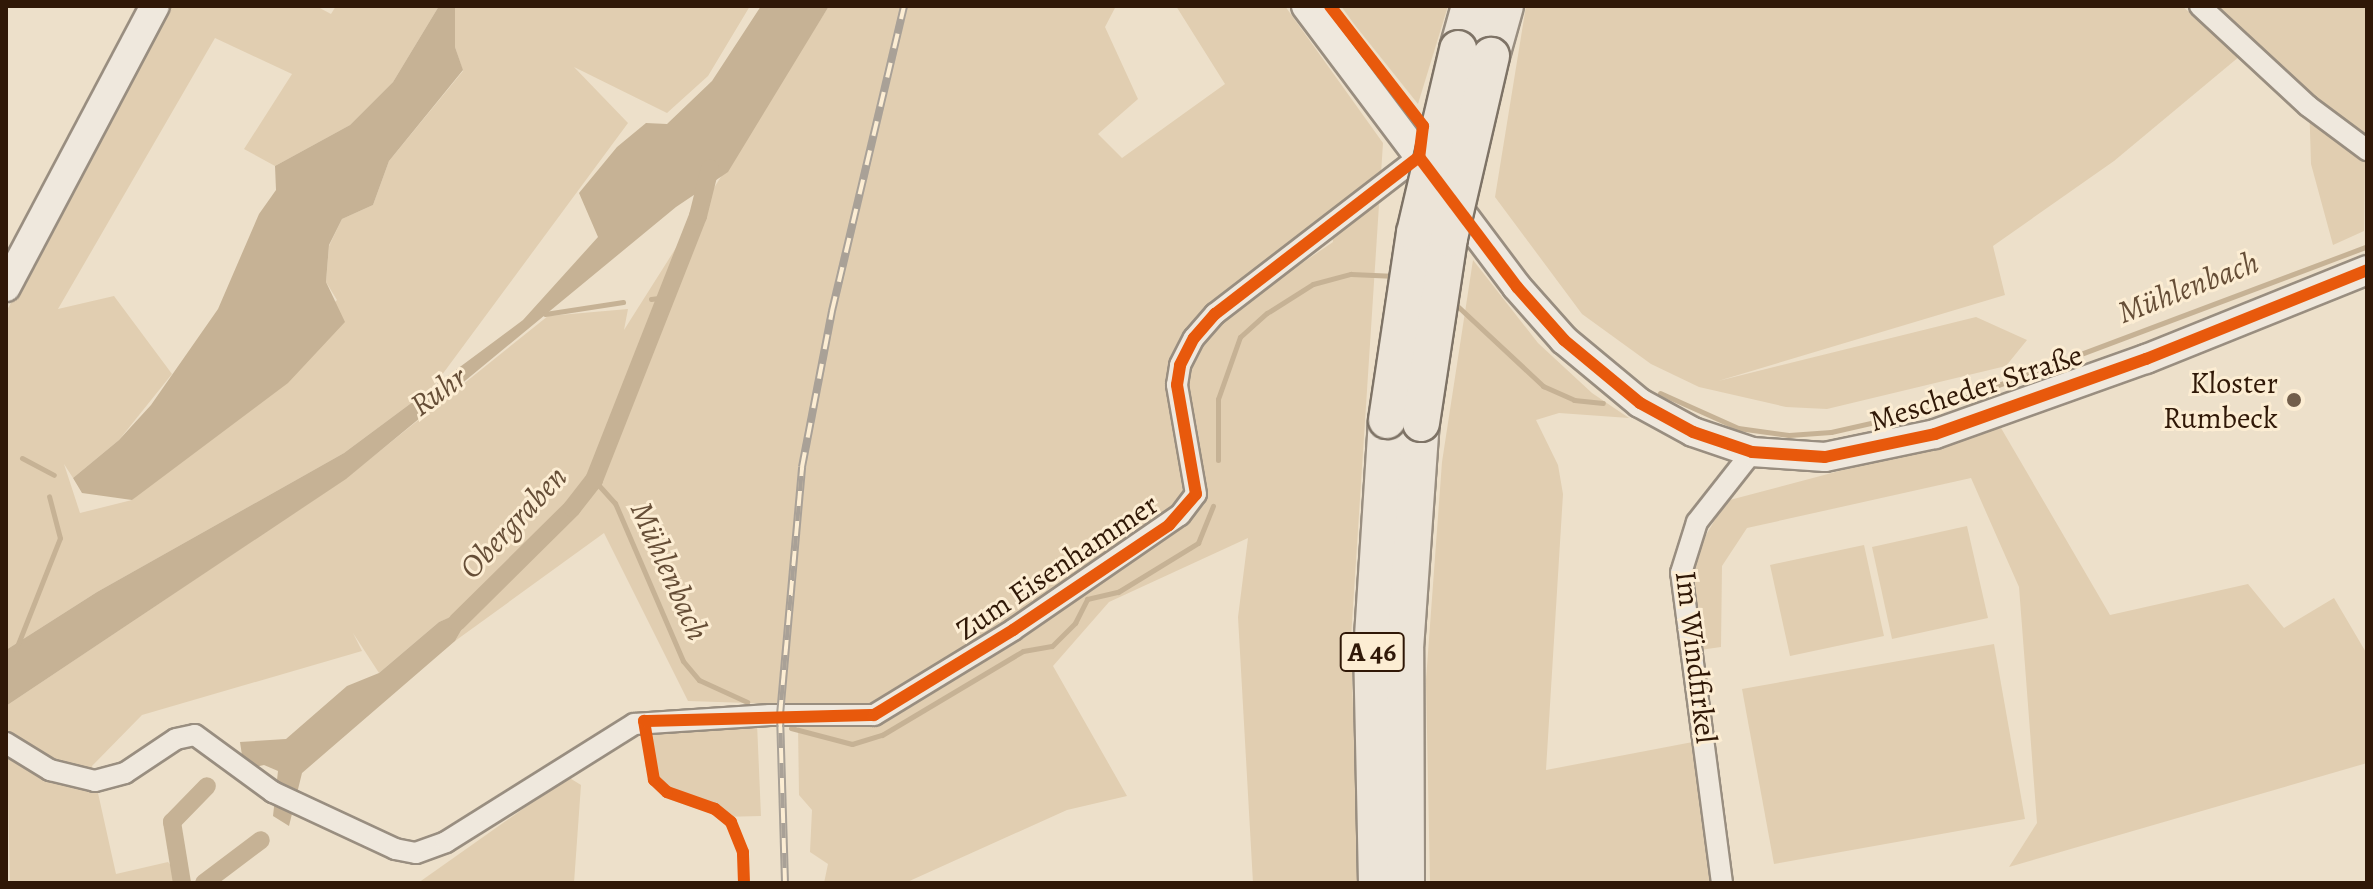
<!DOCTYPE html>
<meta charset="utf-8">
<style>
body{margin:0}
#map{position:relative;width:2373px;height:889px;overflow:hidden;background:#ede0ca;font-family:Alegreya,serif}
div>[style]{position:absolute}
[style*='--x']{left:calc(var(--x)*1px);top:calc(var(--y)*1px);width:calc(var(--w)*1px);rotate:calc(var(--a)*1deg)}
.green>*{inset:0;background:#e1ceb1}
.water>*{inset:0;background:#c6b295}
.stream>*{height:5px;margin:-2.5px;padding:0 2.5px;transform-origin:2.5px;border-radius:2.5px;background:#c6b295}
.canal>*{height:18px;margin:-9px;padding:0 9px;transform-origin:9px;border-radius:9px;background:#c6b295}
.roads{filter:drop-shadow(2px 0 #998e80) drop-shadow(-2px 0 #998e80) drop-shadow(0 2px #998e80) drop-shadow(0 -2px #998e80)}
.street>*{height:20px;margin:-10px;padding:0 10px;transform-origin:10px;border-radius:10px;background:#efe8dd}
.secondary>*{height:28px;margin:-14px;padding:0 14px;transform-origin:14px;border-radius:14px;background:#efe8dd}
.highway>*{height:36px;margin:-18px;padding:0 18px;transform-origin:18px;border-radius:18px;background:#ece4d8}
.rail>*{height:8px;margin-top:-4px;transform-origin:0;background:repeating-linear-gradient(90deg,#fcedd3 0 15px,#a9a197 0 30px);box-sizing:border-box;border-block:2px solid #a9a197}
.bridges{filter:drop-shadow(2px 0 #7e7366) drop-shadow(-2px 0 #7e7366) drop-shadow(0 2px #7e7366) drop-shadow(0 -2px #7e7366)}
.highway-bridge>*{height:36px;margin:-18px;padding:0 18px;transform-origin:18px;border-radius:18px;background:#ece4d8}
.cycleway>*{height:12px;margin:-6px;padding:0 6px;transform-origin:6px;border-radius:6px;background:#e8590c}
.dots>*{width:22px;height:22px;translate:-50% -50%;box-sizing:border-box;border:4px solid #fcedd3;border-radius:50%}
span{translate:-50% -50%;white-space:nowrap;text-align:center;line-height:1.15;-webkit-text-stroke:6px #fcedd3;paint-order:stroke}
.shield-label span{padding:2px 6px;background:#fcedd3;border:2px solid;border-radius:6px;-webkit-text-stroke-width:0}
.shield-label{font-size:28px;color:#301807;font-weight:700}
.poi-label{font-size:30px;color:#301807}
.right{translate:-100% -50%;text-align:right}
.street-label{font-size:30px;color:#301807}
.water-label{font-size:32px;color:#664e37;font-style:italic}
.frame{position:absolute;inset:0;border:8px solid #301807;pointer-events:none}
</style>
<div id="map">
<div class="green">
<div style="clip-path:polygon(172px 6px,316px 6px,331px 14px,336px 6px,439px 6px,393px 82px,350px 125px,275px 166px,244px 149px,292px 74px,215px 38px,58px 309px,114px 296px,172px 374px,119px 440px,73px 478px,64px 464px,80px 513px,132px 500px,337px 300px,326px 282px,329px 246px,342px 219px,373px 205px,389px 161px,463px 71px,455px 47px,455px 6px,750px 6px,708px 76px,667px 113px,574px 67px,628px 123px,433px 387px,344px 453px,97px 592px,6px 650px,6px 312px)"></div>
<div style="clip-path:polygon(evenodd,829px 6px,1116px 6px,1105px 27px,1138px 99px,1098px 134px,1122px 158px,1225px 84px,1176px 6px,1285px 6px,1383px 143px,1351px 638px,1358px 883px,1253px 883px,1238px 617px,1248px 538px,1109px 602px,1053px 666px,1127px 796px,1067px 810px,905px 883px,824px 883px,828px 864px,810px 852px,812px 810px,799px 795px,798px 725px,875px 723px,875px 707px,688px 701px,604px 533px,455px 641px,474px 607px,439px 622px,379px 673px,353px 633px,362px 651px,142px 715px,92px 766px,116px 874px,168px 862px,185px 883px,10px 883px,6px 706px,345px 479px,548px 316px,628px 309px,624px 330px,829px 6px,1330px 211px,1333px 242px,1242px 304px,1238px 286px,1330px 211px)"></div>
<div style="clip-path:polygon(1341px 6px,1448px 6px,1418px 104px,1354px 24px)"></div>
<div style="clip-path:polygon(1526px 6px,2182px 6px,2240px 56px,2114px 161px,1993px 246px,2005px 295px,1718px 381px,1976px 317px,2027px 340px,2006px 366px,1827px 409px,1786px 407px,1699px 387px,1651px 364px,1582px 314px,1495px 197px)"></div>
<div style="clip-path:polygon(2201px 6px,2367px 6px,2364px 231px,2333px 245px,2311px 164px,2309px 99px)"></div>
<div style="clip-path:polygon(1473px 260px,1538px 343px,1592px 393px,1629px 418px,1559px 413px,1536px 420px,1558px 465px,1563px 494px,1546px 770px,1698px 741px,1713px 883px,1430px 883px,1426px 680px,1442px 462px)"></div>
<div style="clip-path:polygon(2001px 428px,2110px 615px,2248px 584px,2284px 628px,2334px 598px,2367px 654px,2367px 763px,2009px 867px,2037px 823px,2019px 587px,1971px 478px,1747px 528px,1722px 566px,1721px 647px,1700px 650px,1692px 579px,1696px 552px,1726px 501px)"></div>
<div style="clip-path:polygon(1967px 526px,1988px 618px,1892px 639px,1872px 547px)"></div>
<div style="clip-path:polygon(1864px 545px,1884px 636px,1790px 656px,1770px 565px)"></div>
<div style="clip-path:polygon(1994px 644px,2025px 819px,1774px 864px,1742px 689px)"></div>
<div style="clip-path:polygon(757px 723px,761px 816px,722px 817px,665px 798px,652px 783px,645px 765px,644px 728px)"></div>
<div style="clip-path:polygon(568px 777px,581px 785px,574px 883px,418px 883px)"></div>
</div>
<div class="water">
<div style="clip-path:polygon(439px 6px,455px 6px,455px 47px,463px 70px,389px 161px,373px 205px,342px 219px,329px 245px,326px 282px,345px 322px,288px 383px,132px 500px,82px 493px,73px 478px,119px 440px,151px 405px,218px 309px,259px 214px,276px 190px,275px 166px,350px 125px,393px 82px)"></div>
<div style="clip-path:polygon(761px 6px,829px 6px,728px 172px,676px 207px,346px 479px,6px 706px,6px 650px,97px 592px,344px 453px,523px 320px,598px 237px,579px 193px,617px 147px,646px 123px,667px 124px,712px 81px)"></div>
<div style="clip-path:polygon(475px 606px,455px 641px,302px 773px,289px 826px,273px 816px,278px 771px,264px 765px,251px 768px,243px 762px,240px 742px,286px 739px,347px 686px,379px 673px,439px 622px)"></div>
</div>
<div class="stream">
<div style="--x:651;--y:299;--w:16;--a:-7"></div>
<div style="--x:1452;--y:301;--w:125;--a:43"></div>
<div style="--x:1543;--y:386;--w:34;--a:24"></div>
<div style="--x:1574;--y:400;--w:29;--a:6"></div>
<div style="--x:545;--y:314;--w:79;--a:-8.7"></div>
<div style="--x:1660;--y:393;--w:85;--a:24.2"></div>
<div style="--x:1738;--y:428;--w:51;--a:7.8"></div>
<div style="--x:1789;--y:435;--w:42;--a:-4.1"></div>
<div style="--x:1831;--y:432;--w:109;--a:-12.8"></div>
<div style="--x:1937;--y:408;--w:460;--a:-20.6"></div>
<div style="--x:22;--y:458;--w:36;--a:28"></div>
<div style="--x:1218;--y:460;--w:61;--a:-90"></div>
<div style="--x:1218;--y:399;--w:66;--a:-70.5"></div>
<div style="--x:1240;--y:337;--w:36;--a:-42"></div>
<div style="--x:1267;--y:313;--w:54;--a:-32.2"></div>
<div style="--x:1313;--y:284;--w:39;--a:-15"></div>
<div style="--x:1351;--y:274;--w:45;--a:2.5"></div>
<div style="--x:594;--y:480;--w:31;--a:48"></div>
<div style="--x:615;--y:503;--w:172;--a:66.7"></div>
<div style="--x:683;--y:661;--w:25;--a:50"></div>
<div style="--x:699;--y:680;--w:53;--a:24.6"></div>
<div style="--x:16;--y:649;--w:119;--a:-68.4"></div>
<div style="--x:60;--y:538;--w:43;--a:-104.7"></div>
<div style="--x:791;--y:728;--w:63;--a:14.7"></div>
<div style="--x:852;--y:744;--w:31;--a:-17"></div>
<div style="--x:882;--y:735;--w:164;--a:-30.8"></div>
<div style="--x:1023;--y:651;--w:29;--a:-10"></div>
<div style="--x:1052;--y:646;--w:33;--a:-45"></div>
<div style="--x:1075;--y:623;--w:27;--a:-63"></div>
<div style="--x:1087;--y:599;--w:32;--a:-13"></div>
<div style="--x:1118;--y:592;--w:94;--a:-31.5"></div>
<div style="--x:1198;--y:543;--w:40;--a:-68"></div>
</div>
<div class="canal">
<div style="--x:457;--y:622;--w:162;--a:-44.7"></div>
<div style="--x:572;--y:508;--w:36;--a:-52"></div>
<div style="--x:594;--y:480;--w:284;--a:-68.5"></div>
<div style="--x:698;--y:216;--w:49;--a:-76"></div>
<div style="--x:182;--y:883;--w:62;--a:-99.3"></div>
<div style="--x:172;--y:822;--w:50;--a:-45.8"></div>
<div style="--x:204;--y:883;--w:71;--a:-37"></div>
</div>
<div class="roads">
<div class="street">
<div style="--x:2200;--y:6;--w:147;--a:42.8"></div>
<div style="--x:2308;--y:106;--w:74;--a:36.7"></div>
<div style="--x:6;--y:743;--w:52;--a:31.5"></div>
<div style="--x:50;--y:770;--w:46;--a:13.7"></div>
<div style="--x:95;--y:781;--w:31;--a:-15"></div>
<div style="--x:125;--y:773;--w:61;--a:-33.7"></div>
<div style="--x:176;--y:739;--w:19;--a:-12"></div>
<div style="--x:195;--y:735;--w:97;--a:36.2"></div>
<div style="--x:273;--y:792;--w:135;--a:25"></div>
<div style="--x:395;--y:849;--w:21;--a:11"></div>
<div style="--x:416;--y:853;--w:32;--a:-20"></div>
<div style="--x:446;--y:842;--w:222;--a:-32.1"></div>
<div style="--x:634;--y:724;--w:136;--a:-3.8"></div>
<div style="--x:770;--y:715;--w:104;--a:0"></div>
<div style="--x:874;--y:715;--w:163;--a:-31.4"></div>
<div style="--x:1013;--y:630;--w:203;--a:-34.6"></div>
<div style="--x:1180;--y:515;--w:26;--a:-53"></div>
<div style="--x:1196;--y:494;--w:111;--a:-99.9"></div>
<div style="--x:1177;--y:385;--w:20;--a:-81"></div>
<div style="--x:1180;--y:365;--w:30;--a:-63"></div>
<div style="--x:1194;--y:338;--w:32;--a:-49"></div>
<div style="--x:1215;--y:314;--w:257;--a:-37.6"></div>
<div style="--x:1722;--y:883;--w:313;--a:-97.5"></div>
<div style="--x:1681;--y:573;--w:53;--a:-72.6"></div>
<div style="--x:1697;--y:522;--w:89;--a:-51.8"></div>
</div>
<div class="secondary">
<div style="--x:1306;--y:6;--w:351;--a:53.1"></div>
<div style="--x:1517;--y:287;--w:71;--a:48.4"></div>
<div style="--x:1564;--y:340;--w:99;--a:39.7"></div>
<div style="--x:1640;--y:403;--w:60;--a:28.7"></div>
<div style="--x:1693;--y:432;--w:62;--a:18.7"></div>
<div style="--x:1752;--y:452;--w:73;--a:3.9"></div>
<div style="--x:1825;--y:457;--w:112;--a:-11.8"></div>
<div style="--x:1935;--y:434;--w:224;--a:-19.6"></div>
<div style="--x:2146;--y:359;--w:238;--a:-21.9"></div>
<div style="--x:6;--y:287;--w:318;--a:-62.1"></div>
</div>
<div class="highway">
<div style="--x:1458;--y:49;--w:45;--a:-74.4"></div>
<div style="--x:1491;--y:56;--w:52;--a:-74.4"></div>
<div style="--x:1377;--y:883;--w:231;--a:-91.2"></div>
<div style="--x:1372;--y:652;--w:232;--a:-86.3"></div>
<div style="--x:1406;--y:883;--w:234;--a:-90.2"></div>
<div style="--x:1405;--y:649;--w:227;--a:-86"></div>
</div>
</div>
<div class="rail">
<div style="--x:785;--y:883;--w:168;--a:-91.7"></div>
<div style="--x:780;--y:715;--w:249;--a:-84.9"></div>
<div style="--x:802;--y:467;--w:159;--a:-79.1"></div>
<div style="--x:832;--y:311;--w:313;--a:-76.7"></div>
</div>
<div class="bridges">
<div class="highway-bridge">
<div style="--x:1387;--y:420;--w:189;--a:-81.5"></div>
<div style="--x:1415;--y:233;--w:189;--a:-76.8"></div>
<div style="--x:1421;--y:423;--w:187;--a:-81.4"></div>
<div style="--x:1449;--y:238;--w:187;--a:-77"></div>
</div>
</div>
<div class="cycleway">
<div style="--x:1330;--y:6;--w:152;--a:52.2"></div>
<div style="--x:1423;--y:126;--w:31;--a:97"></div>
<div style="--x:1419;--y:157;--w:163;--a:53"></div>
<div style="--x:1517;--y:287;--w:71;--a:48.4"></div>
<div style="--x:1564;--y:340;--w:99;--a:39.7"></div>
<div style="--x:1640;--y:403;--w:60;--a:28.7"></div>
<div style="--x:1693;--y:432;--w:62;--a:18.7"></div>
<div style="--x:1752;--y:452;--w:73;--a:3.9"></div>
<div style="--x:1825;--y:457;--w:112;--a:-11.8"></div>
<div style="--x:1935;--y:434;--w:224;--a:-19.6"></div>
<div style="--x:2146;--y:359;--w:238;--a:-21.9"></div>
<div style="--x:744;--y:883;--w:31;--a:-92"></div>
<div style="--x:743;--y:852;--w:32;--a:-112"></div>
<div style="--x:731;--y:822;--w:21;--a:-141"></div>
<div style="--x:715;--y:809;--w:51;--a:-160.5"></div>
<div style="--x:667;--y:792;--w:18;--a:-137"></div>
<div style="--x:654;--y:780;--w:60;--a:-99.6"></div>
<div style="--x:644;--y:721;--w:230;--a:-1.5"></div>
<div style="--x:874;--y:715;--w:163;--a:-31.4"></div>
<div style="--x:1013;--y:630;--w:188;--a:-33.9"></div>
<div style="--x:1169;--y:525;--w:41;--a:-48.9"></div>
<div style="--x:1196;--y:494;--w:111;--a:-99.9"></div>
<div style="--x:1177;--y:385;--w:20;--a:-81"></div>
<div style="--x:1180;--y:365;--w:30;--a:-63"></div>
<div style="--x:1194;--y:338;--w:32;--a:-49"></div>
<div style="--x:1215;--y:314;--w:257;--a:-37.6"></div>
</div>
<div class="dots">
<div style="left:2294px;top:400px;background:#725e4b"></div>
</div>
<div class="shield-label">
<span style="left:1372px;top:652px">A 46</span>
</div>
<div class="poi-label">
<span class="right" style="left:2278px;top:400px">Kloster<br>Rumbeck</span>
</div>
<div class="street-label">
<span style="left:1976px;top:388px;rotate:-18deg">Mescheder Straße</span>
<span style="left:1057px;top:567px;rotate:-34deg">Zum Eisenhammer</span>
<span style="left:1696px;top:657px;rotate:83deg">Im Windfirkel</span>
</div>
<div class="water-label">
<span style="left:2188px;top:287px;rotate:-21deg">Mühlenbach</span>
<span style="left:438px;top:391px;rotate:-36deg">Ruhr</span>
<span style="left:513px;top:522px;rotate:-47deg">Obergraben</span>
<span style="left:670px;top:571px;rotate:66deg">Mühlenbach</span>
</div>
<div class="frame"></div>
</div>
